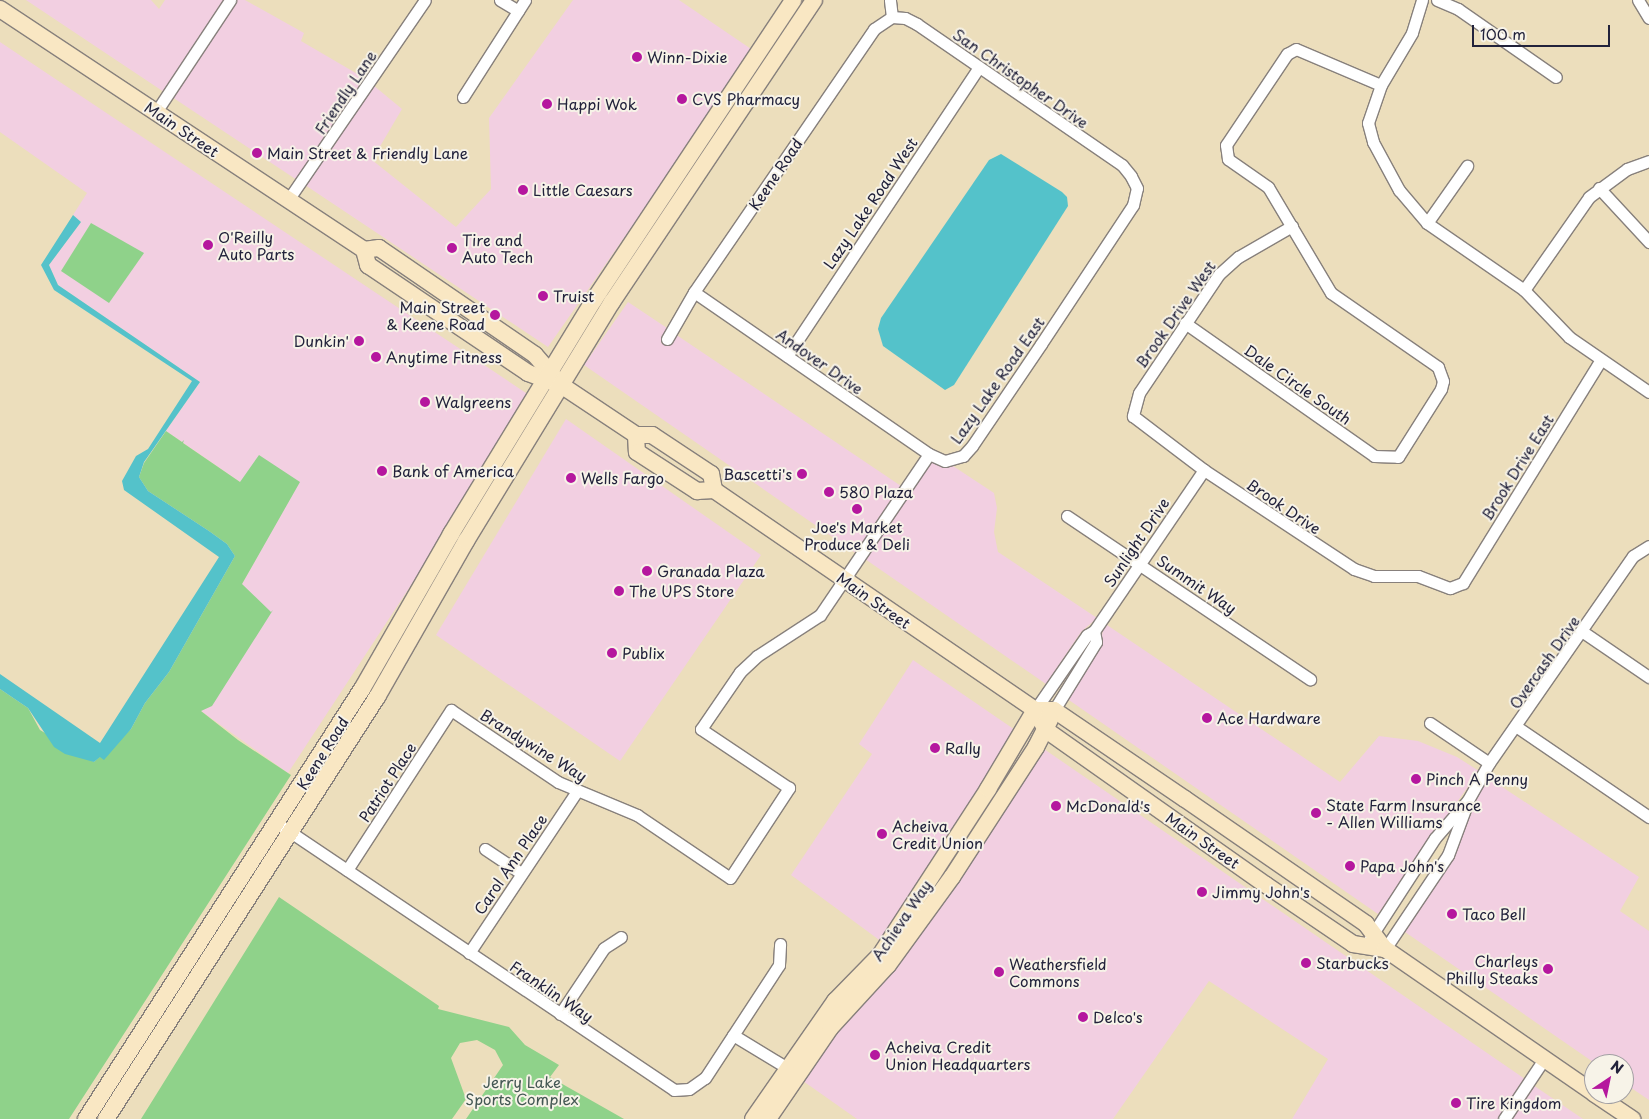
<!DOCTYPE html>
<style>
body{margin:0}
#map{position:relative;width:1649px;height:1119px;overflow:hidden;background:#ecdebc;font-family:"Playpen Sans",sans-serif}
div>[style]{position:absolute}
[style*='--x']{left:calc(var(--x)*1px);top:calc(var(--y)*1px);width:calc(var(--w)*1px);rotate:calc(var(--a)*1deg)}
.built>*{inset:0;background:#f2cfe1}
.green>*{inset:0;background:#8fd28a}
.water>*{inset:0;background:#54c2ca}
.roads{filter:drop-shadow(1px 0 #87807c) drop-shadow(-1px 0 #87807c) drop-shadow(0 1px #87807c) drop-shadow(0 -1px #87807c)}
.street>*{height:11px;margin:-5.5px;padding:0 5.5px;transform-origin:5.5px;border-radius:5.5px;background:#fff}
.secondary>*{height:16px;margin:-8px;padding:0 8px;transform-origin:8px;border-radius:8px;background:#f9e7c3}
.dots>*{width:14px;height:14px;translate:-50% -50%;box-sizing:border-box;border:2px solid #f7f3e8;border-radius:50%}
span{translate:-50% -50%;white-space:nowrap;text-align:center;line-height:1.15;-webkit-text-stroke:4px #f7f3e8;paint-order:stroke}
.poi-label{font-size:15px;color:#22223b}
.left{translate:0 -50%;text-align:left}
.right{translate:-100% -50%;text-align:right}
.street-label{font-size:15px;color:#22223b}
.park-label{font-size:15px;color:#435753}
.north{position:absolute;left:1584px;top:1054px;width:50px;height:50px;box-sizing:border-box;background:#f7f3e8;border:1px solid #a29fa3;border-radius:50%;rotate:34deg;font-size:14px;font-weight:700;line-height:20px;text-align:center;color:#22223b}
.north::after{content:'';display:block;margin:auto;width:18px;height:22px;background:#b5179e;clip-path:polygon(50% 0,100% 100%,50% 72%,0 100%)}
.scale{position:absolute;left:1472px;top:25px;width:138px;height:22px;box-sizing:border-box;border:2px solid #22223b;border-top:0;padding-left:6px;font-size:15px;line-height:18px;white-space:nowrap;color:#22223b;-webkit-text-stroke:4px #f7f3e8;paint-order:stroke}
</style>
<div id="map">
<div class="built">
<div style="clip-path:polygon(26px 0,151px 0,159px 9px,165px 0,225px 0,164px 92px)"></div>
<div style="clip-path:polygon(236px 0,245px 0,304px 33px,301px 41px,366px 79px,297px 180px,172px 97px)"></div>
<div style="clip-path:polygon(573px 0,679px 0,754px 51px,548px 347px,305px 185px,373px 85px,402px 109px,372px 160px,456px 227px,491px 189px,489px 118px)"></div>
<div style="clip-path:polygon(0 42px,529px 395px,466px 501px,288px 773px,201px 711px,242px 584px,299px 482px,240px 482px,166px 431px,200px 382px,58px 285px,49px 265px,81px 222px,73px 215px,87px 193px,0 132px)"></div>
<div style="clip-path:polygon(628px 302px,667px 328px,661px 343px,669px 346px,675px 334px,901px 486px,857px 554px,584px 365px)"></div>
<div style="clip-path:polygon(566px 419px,761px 555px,620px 761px,436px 635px)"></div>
<div style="clip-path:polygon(930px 461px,943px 466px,953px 466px,994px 493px,997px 508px,994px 532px,998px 552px,1097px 618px,1081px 632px,1046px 684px,865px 559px)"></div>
<div style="clip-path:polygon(1104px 623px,1340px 782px,1379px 736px,1418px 741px,1457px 757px,1479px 771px,1378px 914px,1066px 698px,1101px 642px)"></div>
<div style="clip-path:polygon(913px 660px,1018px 732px,882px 942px,791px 875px,872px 754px,859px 744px)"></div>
<div style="clip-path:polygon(1041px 747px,1525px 1079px,1498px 1119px,1292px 1119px,1328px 1059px,1209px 981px,1113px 1119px,857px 1119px,803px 1081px)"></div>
<div style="clip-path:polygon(1487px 777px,1639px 877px,1620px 911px,1649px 931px,1649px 1100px,1624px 1083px,1624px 1064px,1596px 1064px,1405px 932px,1452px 857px,1472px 802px)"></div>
<div style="clip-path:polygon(1533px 1085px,1583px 1119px,1510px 1119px)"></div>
</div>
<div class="green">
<div style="clip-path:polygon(91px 223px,144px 253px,109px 303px,61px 271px)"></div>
<div style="clip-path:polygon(166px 431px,182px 442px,184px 440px,183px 443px,240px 482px,259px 455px,300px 482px,242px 584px,271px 612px,273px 610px,212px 706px,201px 711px,238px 740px,291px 775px,69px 1119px,0 1119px,0 689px,28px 708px,40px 730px,94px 762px,131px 729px,145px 703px,169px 672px,235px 556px,227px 544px,209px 531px,148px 491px,139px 477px,144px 463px)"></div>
<div style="clip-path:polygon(279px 897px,439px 1006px,438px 1009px,509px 1027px,525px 1045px,559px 1065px,550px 1077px,624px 1119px,466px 1119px,503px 1065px,495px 1050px,477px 1040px,460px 1043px,451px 1058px,466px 1099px,452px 1119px,141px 1119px)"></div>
</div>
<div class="water">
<div style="clip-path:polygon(1001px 154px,1062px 192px,1067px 197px,1068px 206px,954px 385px,945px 390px,883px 346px,878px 329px,881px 318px,989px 160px)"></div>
<div style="clip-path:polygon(73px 215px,81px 222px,49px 265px,58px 285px,200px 382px,144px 462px,139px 477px,148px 491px,209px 531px,227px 544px,235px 556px,169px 672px,145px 703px,131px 729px,104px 760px,100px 757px,94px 762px,65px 754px,54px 747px,28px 708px,0 689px,0 674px,100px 743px,219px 557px,124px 490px,122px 481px,136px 456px,148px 449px,192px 381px,54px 290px,41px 265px)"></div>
</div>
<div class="roads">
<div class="street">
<div style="--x:500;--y:0;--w:21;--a:31"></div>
<div style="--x:1422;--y:0;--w:34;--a:107"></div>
<div style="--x:1412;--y:33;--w:61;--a:120.8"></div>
<div style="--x:1381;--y:85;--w:40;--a:108.9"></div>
<div style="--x:1368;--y:123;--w:20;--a:75"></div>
<div style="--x:1373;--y:142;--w:55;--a:61.6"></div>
<div style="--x:1399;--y:190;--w:43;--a:49.7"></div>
<div style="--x:1427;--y:223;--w:118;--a:34.6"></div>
<div style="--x:1524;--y:290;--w:65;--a:46.2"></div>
<div style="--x:1569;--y:337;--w:97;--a:34.5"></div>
<div style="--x:1437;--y:0;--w:23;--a:23"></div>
<div style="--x:1458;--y:9;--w:119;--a:34.8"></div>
<div style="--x:1638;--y:0;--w:21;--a:59"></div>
<div style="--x:463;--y:97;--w:115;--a:-57.4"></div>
<div style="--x:156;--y:112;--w:134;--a:-56.5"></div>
<div style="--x:1599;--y:188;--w:74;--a:47.2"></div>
<div style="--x:288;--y:200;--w:242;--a:-55.6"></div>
<div style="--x:1427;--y:223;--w:70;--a:-54.9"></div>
<div style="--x:1292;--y:226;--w:62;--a:150.1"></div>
<div style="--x:1238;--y:257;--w:25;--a:138"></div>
<div style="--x:1219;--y:274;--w:143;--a:123.9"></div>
<div style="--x:1139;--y:393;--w:24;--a:105"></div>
<div style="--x:1133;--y:416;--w:89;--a:37.3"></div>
<div style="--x:1204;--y:470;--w:180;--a:33.4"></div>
<div style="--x:1354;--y:569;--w:21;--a:19"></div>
<div style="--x:1374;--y:576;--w:44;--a:0"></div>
<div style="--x:1418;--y:576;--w:34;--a:21"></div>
<div style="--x:1450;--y:588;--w:14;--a:-21"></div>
<div style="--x:1463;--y:583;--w:261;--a:-58.3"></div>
<div style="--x:1524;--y:290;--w:113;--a:-55"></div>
<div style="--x:1589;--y:197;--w:47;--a:-36.4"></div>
<div style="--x:1627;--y:169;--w:23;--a:-20"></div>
<div style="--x:694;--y:292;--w:285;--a:34.6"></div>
<div style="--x:929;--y:454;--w:17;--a:24"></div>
<div style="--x:945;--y:461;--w:19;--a:-16"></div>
<div style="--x:963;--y:456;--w:13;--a:-48"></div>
<div style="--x:972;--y:446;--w:123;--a:-55.9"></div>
<div style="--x:1041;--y:344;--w:167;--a:-56.5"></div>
<div style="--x:1133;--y:205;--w:17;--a:-77"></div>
<div style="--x:1137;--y:188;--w:13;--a:-117"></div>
<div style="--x:1131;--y:176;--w:14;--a:-129"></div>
<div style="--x:1122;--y:165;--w:249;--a:-145.5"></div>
<div style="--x:917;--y:24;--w:13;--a:-153"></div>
<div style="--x:905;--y:18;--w:13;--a:-176"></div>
<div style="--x:892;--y:17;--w:17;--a:-97"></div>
<div style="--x:1185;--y:323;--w:231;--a:35.1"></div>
<div style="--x:1374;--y:456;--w:24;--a:2"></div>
<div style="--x:1398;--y:457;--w:80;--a:-57.7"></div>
<div style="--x:1441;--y:389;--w:8;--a:-76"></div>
<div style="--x:1443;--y:381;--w:15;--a:-110"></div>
<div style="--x:1438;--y:367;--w:130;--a:-145.3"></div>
<div style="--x:1331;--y:293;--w:123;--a:-120.7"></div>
<div style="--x:1268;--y:187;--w:49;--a:-145"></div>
<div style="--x:1228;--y:159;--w:14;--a:-98"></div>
<div style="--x:1226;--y:145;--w:110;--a:-56.2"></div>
<div style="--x:1287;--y:54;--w:10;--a:-29"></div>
<div style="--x:1296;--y:49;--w:92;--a:23"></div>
<div style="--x:667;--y:339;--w:54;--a:-60.1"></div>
<div style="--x:694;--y:292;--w:319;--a:-55.6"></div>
<div style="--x:874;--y:29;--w:22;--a:-34"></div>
<div style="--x:787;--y:356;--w:347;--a:-56.4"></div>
<div style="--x:1067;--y:516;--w:293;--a:33.9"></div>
<div style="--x:1583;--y:632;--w:80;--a:34.3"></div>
<div style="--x:1035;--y:710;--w:91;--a:-55.3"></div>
<div style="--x:1087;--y:635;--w:8;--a:-30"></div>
<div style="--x:1094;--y:631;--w:195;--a:-55.7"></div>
<div style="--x:1054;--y:710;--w:80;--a:-58.3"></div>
<div style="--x:1096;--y:642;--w:11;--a:-100"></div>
<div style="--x:1430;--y:723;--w:71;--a:34.1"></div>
<div style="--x:1517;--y:727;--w:160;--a:34.3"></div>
<div style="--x:277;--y:823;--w:478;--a:33.9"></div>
<div style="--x:674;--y:1090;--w:15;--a:-4"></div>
<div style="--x:689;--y:1089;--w:19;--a:-35"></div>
<div style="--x:705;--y:1078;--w:135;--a:-56.8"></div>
<div style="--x:779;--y:965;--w:21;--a:-87"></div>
<div style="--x:485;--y:849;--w:43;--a:33.7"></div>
<div style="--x:347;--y:870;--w:191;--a:-57"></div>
<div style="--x:451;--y:710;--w:129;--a:33.9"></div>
<div style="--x:558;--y:782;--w:86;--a:22.7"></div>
<div style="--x:637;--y:815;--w:112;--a:34.1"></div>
<div style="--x:730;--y:878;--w:108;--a:-56.8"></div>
<div style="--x:789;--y:788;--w:106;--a:-146.2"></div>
<div style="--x:701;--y:729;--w:69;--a:-55.6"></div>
<div style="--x:740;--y:672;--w:23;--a:-43"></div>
<div style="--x:757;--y:656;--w:75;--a:-33.1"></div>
<div style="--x:820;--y:615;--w:194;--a:-55.9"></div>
<div style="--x:1370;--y:938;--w:119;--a:-57"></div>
<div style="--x:1435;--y:838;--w:50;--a:-49"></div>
<div style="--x:1468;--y:800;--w:43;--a:-60.4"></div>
<div style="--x:1489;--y:763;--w:252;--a:-55.2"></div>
<div style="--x:1633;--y:556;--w:19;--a:-32"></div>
<div style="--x:1385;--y:949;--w:113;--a:-56.2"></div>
<div style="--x:1448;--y:855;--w:54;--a:-69.6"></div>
<div style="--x:469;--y:953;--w:195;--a:-56.3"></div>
<div style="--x:560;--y:1014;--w:79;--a:-56.3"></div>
<div style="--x:604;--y:948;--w:20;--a:-33"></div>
<div style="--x:733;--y:1035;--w:71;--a:31.2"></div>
<div style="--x:1504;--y:1119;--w:72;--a:-56.3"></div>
</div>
<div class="secondary">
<div style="--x:0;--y:9;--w:437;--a:33.5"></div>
<div style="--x:364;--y:250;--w:15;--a:-8"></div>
<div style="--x:379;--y:248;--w:189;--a:34.4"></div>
<div style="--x:535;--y:355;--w:32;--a:49"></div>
<div style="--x:364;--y:250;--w:16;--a:75"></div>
<div style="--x:368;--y:265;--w:193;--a:34"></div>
<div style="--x:528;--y:373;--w:35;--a:20"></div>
<div style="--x:561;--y:385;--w:90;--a:33.7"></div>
<div style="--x:636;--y:435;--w:16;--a:0"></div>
<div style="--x:652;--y:435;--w:71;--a:33.5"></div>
<div style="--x:711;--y:474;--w:16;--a:79"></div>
<div style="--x:636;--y:435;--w:17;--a:87"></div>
<div style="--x:637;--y:452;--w:72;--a:33"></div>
<div style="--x:697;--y:491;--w:17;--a:-3"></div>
<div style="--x:714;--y:490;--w:389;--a:34.4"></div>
<div style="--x:1035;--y:710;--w:23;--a:61"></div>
<div style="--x:1046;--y:730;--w:269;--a:35.2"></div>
<div style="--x:1266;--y:885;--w:105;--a:34.1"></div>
<div style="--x:1353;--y:944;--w:32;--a:9"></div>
<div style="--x:1035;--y:710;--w:19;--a:0"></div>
<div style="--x:1054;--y:710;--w:158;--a:34.2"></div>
<div style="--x:1185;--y:799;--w:220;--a:34.6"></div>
<div style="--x:1366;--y:924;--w:31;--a:53"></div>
<div style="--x:1385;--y:949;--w:254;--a:34.6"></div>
<div style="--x:1595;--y:1094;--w:45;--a:34"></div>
<div style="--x:86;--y:1119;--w:511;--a:-57.31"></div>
<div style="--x:362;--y:689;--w:179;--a:-60.1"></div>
<div style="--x:451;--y:534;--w:274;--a:-58.6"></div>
<div style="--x:594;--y:300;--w:360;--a:-56.4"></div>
<div style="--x:106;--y:1119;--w:502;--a:-57.29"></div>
<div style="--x:377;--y:697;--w:180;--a:-60.3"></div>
<div style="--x:466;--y:541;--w:280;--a:-58.6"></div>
<div style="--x:612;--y:302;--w:363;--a:-56.2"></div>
<div style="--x:753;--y:1119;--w:144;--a:-55.2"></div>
<div style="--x:835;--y:1001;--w:66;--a:-45.6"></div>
<div style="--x:881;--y:954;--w:197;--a:-57"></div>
<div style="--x:988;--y:789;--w:92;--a:-59.3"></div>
<div style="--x:768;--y:1119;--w:110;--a:-55.7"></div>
<div style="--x:830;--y:1028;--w:86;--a:-47.4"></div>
<div style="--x:888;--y:965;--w:109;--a:-54"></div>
<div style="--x:952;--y:877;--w:155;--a:-57.1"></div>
<div style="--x:1036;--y:747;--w:31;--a:-63"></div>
</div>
</div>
<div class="dots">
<div style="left:637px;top:57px;background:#b5179e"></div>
<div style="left:682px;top:99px;background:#b5179e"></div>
<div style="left:547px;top:104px;background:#b5179e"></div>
<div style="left:257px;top:153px;background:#b5179e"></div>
<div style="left:523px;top:190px;background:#b5179e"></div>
<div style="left:208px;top:245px;background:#b5179e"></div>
<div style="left:452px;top:248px;background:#b5179e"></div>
<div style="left:543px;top:296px;background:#b5179e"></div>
<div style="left:495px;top:315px;background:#b5179e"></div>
<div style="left:359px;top:341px;background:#b5179e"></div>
<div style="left:376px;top:357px;background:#b5179e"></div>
<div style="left:425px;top:402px;background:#b5179e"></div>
<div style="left:382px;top:471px;background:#b5179e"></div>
<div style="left:802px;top:474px;background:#b5179e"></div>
<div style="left:571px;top:478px;background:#b5179e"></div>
<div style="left:829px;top:492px;background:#b5179e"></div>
<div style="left:857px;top:509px;background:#b5179e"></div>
<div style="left:647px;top:571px;background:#b5179e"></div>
<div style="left:619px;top:591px;background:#b5179e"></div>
<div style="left:612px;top:653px;background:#b5179e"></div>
<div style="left:1207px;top:718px;background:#b5179e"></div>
<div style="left:935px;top:748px;background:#b5179e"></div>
<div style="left:1416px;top:779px;background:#b5179e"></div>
<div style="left:1056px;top:806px;background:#b5179e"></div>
<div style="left:1316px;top:813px;background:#b5179e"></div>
<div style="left:882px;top:834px;background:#b5179e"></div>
<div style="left:1350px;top:866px;background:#b5179e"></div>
<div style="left:1202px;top:892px;background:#b5179e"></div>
<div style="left:1452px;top:914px;background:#b5179e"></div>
<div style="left:1306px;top:963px;background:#b5179e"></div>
<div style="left:1548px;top:969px;background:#b5179e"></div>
<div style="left:999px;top:972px;background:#b5179e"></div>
<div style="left:1083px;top:1017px;background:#b5179e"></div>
<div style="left:875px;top:1055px;background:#b5179e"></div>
<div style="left:1456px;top:1103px;background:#b5179e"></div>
</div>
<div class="poi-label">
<span class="left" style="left:647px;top:57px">Winn-Dixie</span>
<span class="left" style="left:692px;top:99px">CVS Pharmacy</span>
<span class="left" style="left:557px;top:104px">Happi Wok</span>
<span class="left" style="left:267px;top:153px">Main Street &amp; Friendly Lane</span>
<span class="left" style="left:533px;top:190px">Little Caesars</span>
<span class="left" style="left:218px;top:245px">O'Reilly<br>Auto Parts</span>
<span class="left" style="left:462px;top:248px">Tire and<br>Auto Tech</span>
<span class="left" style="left:553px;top:296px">Truist</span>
<span class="right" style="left:485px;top:315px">Main Street<br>&amp; Keene Road</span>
<span class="right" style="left:349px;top:341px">Dunkin'</span>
<span class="left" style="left:386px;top:357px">Anytime Fitness</span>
<span class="left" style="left:435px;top:402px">Walgreens</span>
<span class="left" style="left:392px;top:471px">Bank of America</span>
<span class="right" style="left:792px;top:474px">Bascetti's</span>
<span class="left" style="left:581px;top:478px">Wells Fargo</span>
<span class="left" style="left:839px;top:492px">580 Plaza</span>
<span style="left:857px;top:535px">Joe's Market<br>Produce &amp; Deli</span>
<span class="left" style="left:657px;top:571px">Granada Plaza</span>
<span class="left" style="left:629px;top:591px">The UPS Store</span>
<span class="left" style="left:622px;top:653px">Publix</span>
<span class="left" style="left:1217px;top:718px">Ace Hardware</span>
<span class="left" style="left:945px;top:748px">Rally</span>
<span class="left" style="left:1426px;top:779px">Pinch A Penny</span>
<span class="left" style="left:1326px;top:813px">State Farm Insurance<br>- Allen Williams</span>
<span class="left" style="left:1066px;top:806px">McDonald's</span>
<span class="left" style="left:892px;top:834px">Acheiva<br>Credit Union</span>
<span class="left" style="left:1360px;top:866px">Papa John's</span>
<span class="left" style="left:1212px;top:892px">Jimmy John's</span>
<span class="left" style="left:1462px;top:914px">Taco Bell</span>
<span class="right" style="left:1538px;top:969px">Charleys<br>Philly Steaks</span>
<span class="left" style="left:1009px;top:972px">Weathersfield<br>Commons</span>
<span class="left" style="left:1316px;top:963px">Starbucks</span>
<span class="left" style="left:1093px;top:1017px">Delco's</span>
<span class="left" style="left:885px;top:1055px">Acheiva Credit<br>Union Headquarters</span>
<span class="left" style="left:1466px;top:1103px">Tire Kingdom</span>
</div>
<div class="street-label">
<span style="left:1021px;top:78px;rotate:35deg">San Christopher Drive</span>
<span style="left:345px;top:92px;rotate:-56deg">Friendly Lane</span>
<span style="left:182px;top:129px;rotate:34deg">Main Street</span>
<span style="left:775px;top:174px;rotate:-56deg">Keene Road</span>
<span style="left:870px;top:203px;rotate:-56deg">Lazy Lake Road West</span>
<span style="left:1175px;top:314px;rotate:-55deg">Brook Drive West</span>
<span style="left:820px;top:361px;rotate:35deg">Andover Drive</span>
<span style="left:997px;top:380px;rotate:-55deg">Lazy Lake Road East</span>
<span style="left:1298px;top:384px;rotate:35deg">Dale Circle South</span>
<span style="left:1517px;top:467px;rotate:-58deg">Brook Drive East</span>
<span style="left:1284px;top:506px;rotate:34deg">Brook Drive</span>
<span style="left:1136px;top:542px;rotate:-56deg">Sunlight Drive</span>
<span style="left:1197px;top:584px;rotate:34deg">Summit Way</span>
<span style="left:874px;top:600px;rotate:35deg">Main Street</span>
<span style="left:1544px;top:662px;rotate:-55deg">Overcash Drive</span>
<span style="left:534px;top:745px;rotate:32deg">Brandywine Way</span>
<span style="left:322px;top:753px;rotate:-58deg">Keene Road</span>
<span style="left:387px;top:782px;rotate:-57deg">Patriot Place</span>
<span style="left:1203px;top:840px;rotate:35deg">Main Street</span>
<span style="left:510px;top:864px;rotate:-56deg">Carol Ann Place</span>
<span style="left:901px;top:920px;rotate:-56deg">Achieva Way</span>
<span style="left:552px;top:991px;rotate:34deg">Franklin Way</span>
</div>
<div class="park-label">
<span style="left:522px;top:1090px">Jerry Lake<br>Sports Complex</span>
</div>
<div class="north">N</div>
<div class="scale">100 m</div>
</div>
